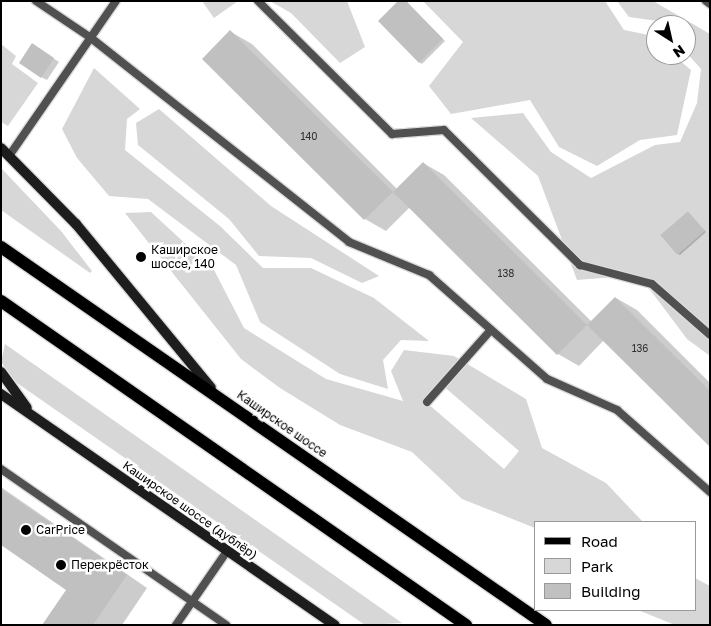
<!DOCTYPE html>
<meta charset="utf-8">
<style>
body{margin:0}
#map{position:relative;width:711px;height:626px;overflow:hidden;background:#fff;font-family:"Golos Text",sans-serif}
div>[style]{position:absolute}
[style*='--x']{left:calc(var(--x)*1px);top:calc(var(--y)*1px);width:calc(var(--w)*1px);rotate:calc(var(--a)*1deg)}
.green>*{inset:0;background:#d7d7d7}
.shadow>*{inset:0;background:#0003}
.building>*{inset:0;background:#c0c0c0}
.roads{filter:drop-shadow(1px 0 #dbdbdb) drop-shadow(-1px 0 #dbdbdb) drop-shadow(0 1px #dbdbdb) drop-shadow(0 -1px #dbdbdb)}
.lane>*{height:8px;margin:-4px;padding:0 4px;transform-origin:4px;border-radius:4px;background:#505050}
.secondary>*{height:10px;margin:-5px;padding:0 5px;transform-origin:5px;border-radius:5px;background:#1d1d1d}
.primary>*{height:12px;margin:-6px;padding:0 6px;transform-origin:6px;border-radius:6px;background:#000}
.dots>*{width:14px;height:14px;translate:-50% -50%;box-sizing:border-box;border:2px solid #fff;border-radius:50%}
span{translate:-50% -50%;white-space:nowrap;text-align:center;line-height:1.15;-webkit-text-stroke:5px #fff;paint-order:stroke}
.number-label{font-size:10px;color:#303030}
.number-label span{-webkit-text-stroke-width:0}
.poi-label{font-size:12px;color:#000}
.left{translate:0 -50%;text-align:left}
.street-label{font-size:12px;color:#000}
.frame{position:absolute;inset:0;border:2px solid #000;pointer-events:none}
.legend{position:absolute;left:534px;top:521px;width:162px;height:90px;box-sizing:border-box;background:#fff;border:1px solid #999;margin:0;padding:6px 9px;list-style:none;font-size:15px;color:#000}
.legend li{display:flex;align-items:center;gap:10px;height:25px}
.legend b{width:25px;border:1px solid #999}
.north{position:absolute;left:646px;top:15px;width:50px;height:50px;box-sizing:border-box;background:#fff;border:1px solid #999;border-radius:50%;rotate:145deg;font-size:14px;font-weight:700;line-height:20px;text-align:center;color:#000}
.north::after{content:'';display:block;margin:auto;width:18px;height:22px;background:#000;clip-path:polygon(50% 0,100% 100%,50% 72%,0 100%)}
</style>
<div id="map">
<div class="green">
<div style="clip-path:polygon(202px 1px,238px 1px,214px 18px)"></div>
<div style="clip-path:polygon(270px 1px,347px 1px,365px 47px,340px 63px,291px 13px)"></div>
<div style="clip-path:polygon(423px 1px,605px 1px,624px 30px,649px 35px,656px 41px,656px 55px,673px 55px,691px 70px,677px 135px,640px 140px,597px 166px,559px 147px,530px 100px,451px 114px,429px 86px,463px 42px)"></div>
<div style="clip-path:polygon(evenodd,617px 1px,653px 1px,710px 34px,710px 356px,687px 339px,639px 275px,577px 280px,538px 176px,471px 118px,523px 113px,551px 152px,591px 178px,655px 145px,680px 142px,697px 103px,701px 69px,686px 52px,686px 25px,629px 17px,617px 1px,688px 211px,704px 230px,677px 255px,660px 235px,688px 211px)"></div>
<div style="clip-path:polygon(1px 44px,16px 56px,12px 64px,38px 83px,8px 126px,1px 122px)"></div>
<div style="clip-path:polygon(94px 68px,140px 109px,127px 119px,125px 150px,220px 226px,263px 268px,311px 268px,374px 298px,429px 341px,401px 340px,383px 360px,388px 389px,340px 374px,260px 322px,236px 265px,148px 199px,109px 196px,77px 158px,62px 129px)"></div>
<div style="clip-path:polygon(159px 109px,271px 206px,379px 276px,362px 283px,311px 258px,259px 256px,229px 219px,138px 145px,136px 123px)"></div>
<div style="clip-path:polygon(1px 168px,61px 231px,92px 271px,90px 273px,1px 210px)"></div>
<div style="clip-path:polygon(evenodd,151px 212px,214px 270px,244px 328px,326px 379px,403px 401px,391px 371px,404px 350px,454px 356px,526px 399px,542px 448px,606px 483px,643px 522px,535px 522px,535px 528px,462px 499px,412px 452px,340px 425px,280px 388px,241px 359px,125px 213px,151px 212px,442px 385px,519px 451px,504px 469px,427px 403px,442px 385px)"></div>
<div style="clip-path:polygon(5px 344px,402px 623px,365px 625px,17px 383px,1px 362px)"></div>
<div style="clip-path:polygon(695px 578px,710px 586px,710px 625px,675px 625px,638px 610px,695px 610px)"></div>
</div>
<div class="shadow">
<div style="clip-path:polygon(406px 1px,445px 41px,422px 64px,419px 62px)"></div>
<div style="clip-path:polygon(231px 32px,252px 44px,397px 189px,423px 163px,444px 175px,592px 322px,616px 298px,637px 310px,710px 383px,710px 445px,604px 340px,579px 366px,558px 354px,410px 207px,386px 231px,365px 219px)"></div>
<div style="clip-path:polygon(38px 48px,59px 62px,47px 80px,41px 77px)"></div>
<div style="clip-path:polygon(690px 214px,706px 232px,680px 255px,678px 254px)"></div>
<div style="clip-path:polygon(1px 487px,147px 588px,122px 625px,43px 625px,68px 589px,1px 543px)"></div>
</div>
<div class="building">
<div style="clip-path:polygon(398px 1px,406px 1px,443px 39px,419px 63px,378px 21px)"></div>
<div style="clip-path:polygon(230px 30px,393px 192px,364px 220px,202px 59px)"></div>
<div style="clip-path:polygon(32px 43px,54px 58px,41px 78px,19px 63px)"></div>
<div style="clip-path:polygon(423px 162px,587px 325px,557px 355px,393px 192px)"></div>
<div style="clip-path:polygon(688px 211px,705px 231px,677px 255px,660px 235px)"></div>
<div style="clip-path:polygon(615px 297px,710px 391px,710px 447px,587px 325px)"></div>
<div style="clip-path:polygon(1px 489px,127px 575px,93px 625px,42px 625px,66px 590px,1px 545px)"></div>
</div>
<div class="roads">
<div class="lane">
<div style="--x:36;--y:1;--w:66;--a:33.9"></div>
<div style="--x:91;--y:38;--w:329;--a:38.3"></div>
<div style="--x:349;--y:242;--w:87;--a:22.4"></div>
<div style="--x:429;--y:275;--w:157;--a:41.4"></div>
<div style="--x:547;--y:379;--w:77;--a:23.9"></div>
<div style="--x:617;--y:410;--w:124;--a:41.4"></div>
<div style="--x:258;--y:1;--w:189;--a:44.8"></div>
<div style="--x:392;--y:134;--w:52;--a:-4.4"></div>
<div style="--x:444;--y:130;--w:192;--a:44.8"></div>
<div style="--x:580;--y:265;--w:74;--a:14.8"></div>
<div style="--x:652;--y:284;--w:77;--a:41.3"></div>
<div style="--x:706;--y:1;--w:5;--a:37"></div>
<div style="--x:9;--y:156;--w:188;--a:-55.4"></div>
<div style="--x:427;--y:402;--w:96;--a:-48.4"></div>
<div style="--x:1;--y:469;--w:274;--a:34.7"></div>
<div style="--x:176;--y:625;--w:90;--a:-55.4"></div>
</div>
<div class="secondary">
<div style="--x:1;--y:148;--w:107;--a:45.4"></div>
<div style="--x:76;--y:224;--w:212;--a:50.5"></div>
<div style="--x:1;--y:372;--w:44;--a:54.2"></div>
<div style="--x:1;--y:394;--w:406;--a:34.7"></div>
</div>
<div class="primary">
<div style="--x:1;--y:247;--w:663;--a:34.74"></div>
<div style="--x:1;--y:301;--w:567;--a:34.87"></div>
</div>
</div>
<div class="dots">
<div style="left:141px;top:257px;background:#000"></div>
<div style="left:26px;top:530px;background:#000"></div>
<div style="left:61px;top:565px;background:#000"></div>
</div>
<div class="number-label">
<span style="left:309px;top:137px">140</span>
<span style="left:506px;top:274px">138</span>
<span style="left:640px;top:349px">136</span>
</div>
<div class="poi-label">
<span class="left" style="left:151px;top:257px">Каширское<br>шоссе, 140</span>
<span class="left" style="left:36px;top:530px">CarPrice</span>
<span class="left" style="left:71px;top:565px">Перекрёсток</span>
</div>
<div class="street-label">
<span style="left:282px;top:424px;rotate:35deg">Каширское шоссе</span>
<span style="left:190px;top:510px;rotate:35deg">Каширское шоссе (дублёр)</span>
</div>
<div class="frame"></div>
<ul class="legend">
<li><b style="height:6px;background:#000"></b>Road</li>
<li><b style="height:14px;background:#d7d7d7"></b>Park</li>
<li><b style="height:14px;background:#c0c0c0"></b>Building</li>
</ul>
<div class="north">N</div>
</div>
